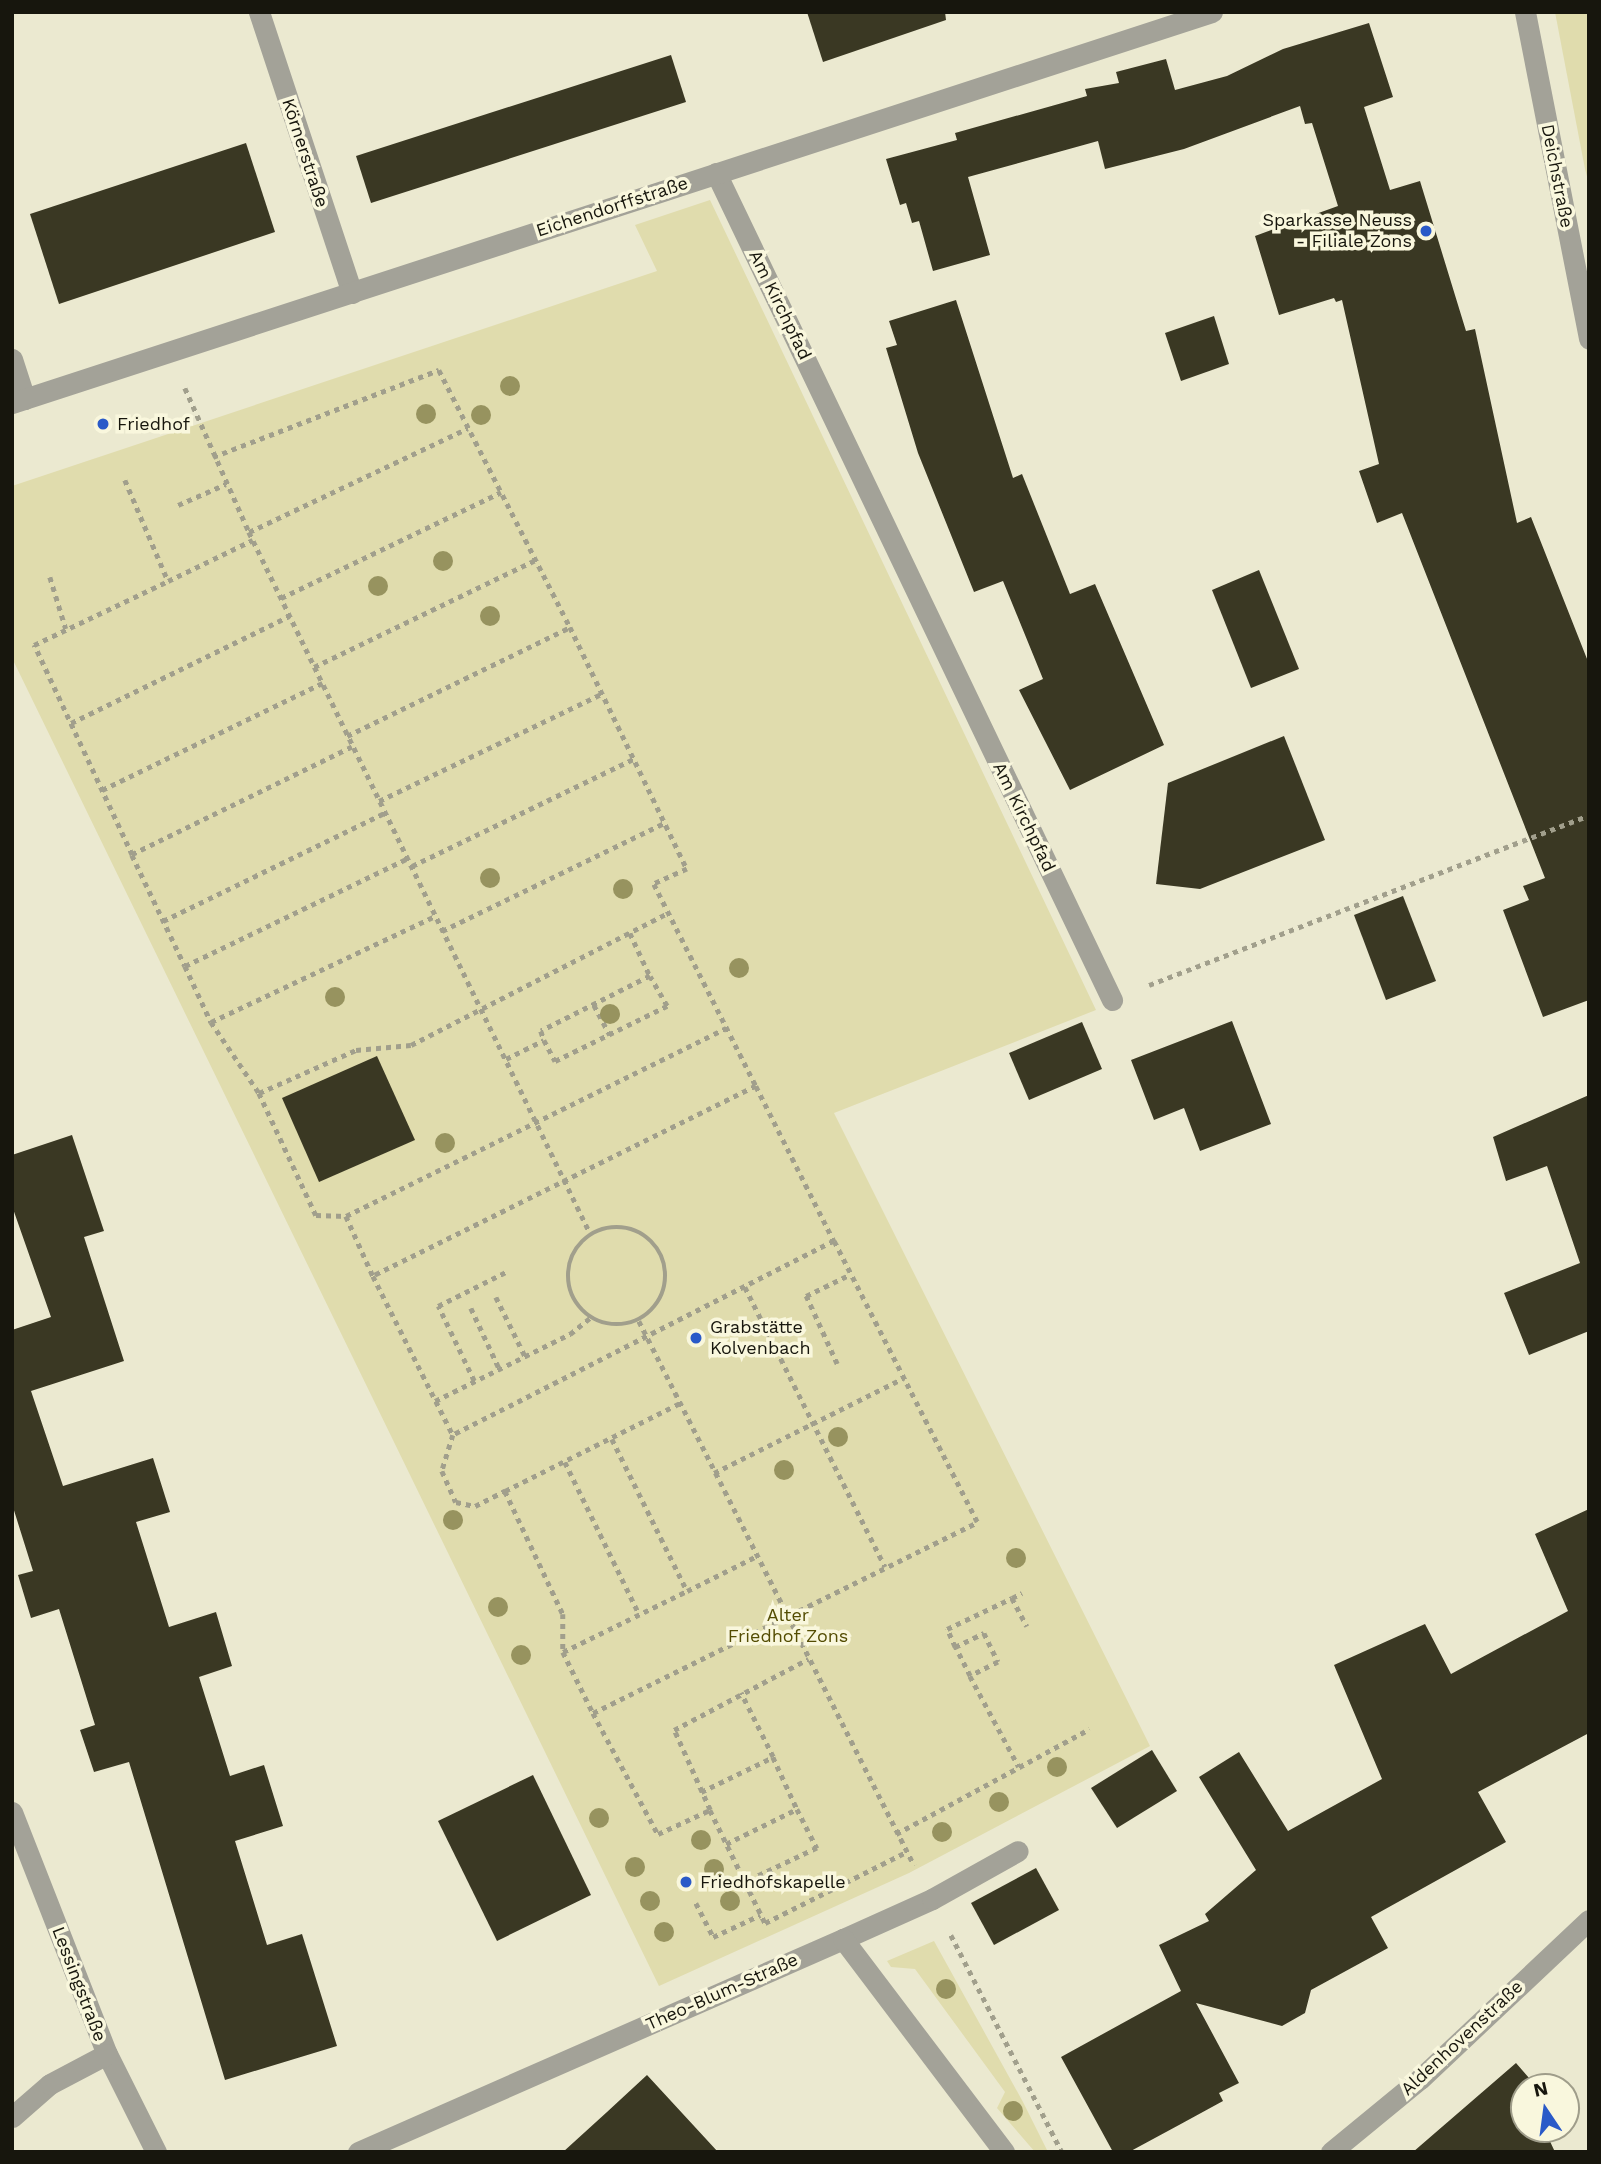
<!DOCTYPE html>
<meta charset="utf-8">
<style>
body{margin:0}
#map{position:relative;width:1601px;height:2164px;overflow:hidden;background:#ebe9d0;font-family:"Work Sans",sans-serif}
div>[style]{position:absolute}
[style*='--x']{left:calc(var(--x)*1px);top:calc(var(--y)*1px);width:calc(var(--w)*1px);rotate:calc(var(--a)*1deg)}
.green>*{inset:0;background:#e0dcad}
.building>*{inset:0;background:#3a3823}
.path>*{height:4.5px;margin-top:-2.25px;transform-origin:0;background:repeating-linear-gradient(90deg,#a19f8c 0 5px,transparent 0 10px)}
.path>.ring{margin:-2.25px;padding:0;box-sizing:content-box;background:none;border:4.5px solid #a19f8c;border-radius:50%}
.minor>*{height:21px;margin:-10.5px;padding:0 10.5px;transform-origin:10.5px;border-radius:10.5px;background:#a3a298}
.trees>*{width:20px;height:20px;margin:-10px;border-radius:50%;background:#97935f}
.dots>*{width:19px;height:19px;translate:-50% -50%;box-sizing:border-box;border:4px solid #f9f7dd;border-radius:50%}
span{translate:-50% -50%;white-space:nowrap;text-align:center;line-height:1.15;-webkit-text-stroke:7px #f9f7dd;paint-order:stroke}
.street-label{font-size:18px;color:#17160d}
.poi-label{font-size:18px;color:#17160d}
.right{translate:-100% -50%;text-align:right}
.left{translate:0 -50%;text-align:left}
.park-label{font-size:18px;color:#534c02}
.frame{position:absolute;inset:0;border:14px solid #17160d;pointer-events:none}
.north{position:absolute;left:1510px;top:2073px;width:70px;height:70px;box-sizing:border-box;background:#f9f7dd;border:2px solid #9f9d8a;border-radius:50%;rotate:347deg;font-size:19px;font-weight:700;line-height:28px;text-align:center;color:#17160d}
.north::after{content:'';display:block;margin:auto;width:24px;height:32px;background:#2a5ac8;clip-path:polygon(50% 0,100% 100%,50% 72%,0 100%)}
</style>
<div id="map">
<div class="green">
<div style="clip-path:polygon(1555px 12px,1589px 12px,1589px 184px,1585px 169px)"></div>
<div style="clip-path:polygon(710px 200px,1096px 1010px,834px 1113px,1150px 1746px,909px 1873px,659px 1986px,12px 658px,12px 486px,657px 271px,635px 225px)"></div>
<div style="clip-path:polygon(934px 1941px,1023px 2102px,1048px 2152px,1035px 2152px,997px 2108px,1005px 2092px,915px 1969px,891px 1967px,887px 1961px)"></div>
</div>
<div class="building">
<div style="clip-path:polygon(807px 12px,945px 12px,946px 20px,823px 62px)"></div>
<div style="clip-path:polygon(1369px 23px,1393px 97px,1364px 107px,1390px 190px,1420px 181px,1466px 331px,1475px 329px,1517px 523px,1531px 517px,1589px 664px,1589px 1000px,1543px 1017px,1503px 910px,1529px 900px,1523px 886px,1545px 878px,1402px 513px,1377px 523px,1359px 471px,1379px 464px,1342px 300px,1336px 302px,1334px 298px,1279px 315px,1255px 236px,1338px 206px,1312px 123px,1305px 124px,1300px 106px,1184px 149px,1105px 169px,1098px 141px,968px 177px,990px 255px,933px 271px,919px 221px,912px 223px,906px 203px,900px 205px,886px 159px,957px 140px,955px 133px,1087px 96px,1085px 89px,1119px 83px,1116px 72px,1166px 59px,1175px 90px,1227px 76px,1283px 49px)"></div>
<div style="clip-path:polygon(671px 55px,686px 102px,371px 203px,356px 156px)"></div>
<div style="clip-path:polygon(246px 143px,275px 232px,59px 304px,30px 214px)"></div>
<div style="clip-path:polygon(956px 300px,1013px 478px,1022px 474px,1070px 594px,1095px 584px,1164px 745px,1070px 790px,1019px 690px,1043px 679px,1003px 581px,974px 592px,918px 453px,886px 348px,897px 345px,889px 321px)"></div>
<div style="clip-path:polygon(1214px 316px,1229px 364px,1181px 381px,1165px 333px)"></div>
<div style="clip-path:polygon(1259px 570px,1299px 669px,1251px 688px,1212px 590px)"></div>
<div style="clip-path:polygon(1284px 736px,1325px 840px,1200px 889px,1156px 884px,1168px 783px)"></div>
<div style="clip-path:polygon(1403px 896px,1436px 981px,1386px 1000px,1354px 915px)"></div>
<div style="clip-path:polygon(1232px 1021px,1271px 1124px,1200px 1151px,1184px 1108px,1154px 1120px,1131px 1060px)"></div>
<div style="clip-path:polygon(1082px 1022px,1102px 1069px,1029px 1100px,1009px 1053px)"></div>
<div style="clip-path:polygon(377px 1056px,415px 1140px,319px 1182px,282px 1098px)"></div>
<div style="clip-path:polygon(1589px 1095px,1589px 1331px,1529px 1355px,1504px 1293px,1580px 1263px,1547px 1166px,1506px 1181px,1493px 1137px)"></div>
<div style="clip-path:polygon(72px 1135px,104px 1231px,84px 1237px,124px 1361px,31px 1391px,63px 1486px,153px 1458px,170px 1512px,136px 1522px,169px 1627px,216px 1612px,232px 1666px,199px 1677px,230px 1776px,264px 1765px,283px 1826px,235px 1841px,267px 1945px,302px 1934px,337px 2046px,225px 2080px,129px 1762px,94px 1772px,80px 1730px,95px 1725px,59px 1609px,31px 1618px,18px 1575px,33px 1571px,12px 1504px,12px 1330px,51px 1317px,12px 1206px,12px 1155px)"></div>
<div style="clip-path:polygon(1589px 1509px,1589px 1733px,1478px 1792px,1506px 1842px,1371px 1917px,1388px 1948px,1311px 1990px,1305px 2013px,1282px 2026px,1196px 2003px,1239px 2083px,1219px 2093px,1223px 2101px,1179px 2125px,1129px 2152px,1113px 2152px,1061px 2057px,1181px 1991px,1159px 1945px,1209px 1921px,1205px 1914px,1256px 1870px,1199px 1777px,1239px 1752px,1288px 1831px,1382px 1779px,1334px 1665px,1425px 1624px,1451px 1674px,1568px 1611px,1535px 1534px)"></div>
<div style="clip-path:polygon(1152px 1750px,1177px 1791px,1117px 1828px,1091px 1788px)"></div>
<div style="clip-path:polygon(533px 1775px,591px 1895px,497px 1941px,438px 1821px)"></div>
<div style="clip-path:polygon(1036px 1868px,1059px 1910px,994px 1945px,971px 1903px)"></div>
<div style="clip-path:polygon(1516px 2063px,1537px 2087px,1524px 2087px,1524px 2129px,1553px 2129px,1547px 2135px,1555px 2152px,1413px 2152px)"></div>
<div style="clip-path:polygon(647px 2075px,718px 2152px,563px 2152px,607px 2112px)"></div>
</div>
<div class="path">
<div style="--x:185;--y:388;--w:158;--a:66"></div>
<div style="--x:249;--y:532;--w:780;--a:64.06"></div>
<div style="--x:213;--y:457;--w:242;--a:-21.1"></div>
<div style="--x:439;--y:370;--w:288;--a:63"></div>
<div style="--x:125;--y:480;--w:110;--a:66.9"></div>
<div style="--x:168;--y:581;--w:94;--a:-25.8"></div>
<div style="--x:178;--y:505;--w:52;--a:-23.6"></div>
<div style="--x:249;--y:532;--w:242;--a:-25.4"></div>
<div style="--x:50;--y:577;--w:54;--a:72.9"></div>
<div style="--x:281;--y:598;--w:244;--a:-25.7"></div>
<div style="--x:314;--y:667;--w:246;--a:-25.8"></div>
<div style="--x:71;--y:723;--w:243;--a:-26.1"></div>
<div style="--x:347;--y:736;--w:248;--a:-26"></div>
<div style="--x:570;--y:627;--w:269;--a:64.2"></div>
<div style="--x:687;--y:869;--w:36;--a:156"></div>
<div style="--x:654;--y:884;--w:226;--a:63.2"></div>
<div style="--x:756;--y:1086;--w:428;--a:153.6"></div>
<div style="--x:373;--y:1276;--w:178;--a:63.3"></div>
<div style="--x:453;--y:1435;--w:38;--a:107"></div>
<div style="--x:442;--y:1471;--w:34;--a:66"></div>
<div style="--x:456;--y:1502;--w:19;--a:12"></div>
<div style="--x:475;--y:1506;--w:34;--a:-27"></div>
<div style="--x:505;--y:1491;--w:136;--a:64.8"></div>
<div style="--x:563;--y:1614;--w:38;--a:90"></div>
<div style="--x:563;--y:1652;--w:68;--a:63.8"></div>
<div style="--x:593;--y:1713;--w:429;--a:-26.4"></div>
<div style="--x:977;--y:1522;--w:315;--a:-117"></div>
<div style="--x:834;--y:1241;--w:428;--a:153"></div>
<div style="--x:352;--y:747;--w:245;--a:153.9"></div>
<div style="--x:132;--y:855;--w:123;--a:64.5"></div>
<div style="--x:185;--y:966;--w:248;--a:-25.8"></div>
<div style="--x:102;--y:790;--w:245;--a:-25.9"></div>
<div style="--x:379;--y:801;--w:246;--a:-25.7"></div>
<div style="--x:132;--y:855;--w:232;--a:-115"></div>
<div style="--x:34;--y:645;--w:148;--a:-25.5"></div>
<div style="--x:412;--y:866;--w:246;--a:-25.8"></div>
<div style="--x:163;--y:921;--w:248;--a:-26"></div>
<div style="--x:442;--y:931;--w:247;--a:-25.9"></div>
<div style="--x:630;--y:933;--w:47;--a:65.1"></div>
<div style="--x:185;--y:966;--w:62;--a:65.1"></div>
<div style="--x:211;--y:1022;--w:86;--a:55.9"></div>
<div style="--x:259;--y:1093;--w:106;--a:-23.9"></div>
<div style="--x:356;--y:1050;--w:55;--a:-5.2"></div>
<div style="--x:411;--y:1045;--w:289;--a:-27.2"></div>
<div style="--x:1149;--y:985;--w:472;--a:-21.1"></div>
<div style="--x:594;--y:1005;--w:34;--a:62"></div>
<div style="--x:211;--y:1022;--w:248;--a:-25.3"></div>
<div style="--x:506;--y:1059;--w:42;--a:-26.6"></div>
<div style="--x:544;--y:1040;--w:24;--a:62"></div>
<div style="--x:555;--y:1061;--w:125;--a:-26.2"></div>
<div style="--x:667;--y:1006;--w:34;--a:-120"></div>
<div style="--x:650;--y:976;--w:122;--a:153.2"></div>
<div style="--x:541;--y:1031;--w:9;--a:72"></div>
<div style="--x:756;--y:1086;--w:174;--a:63.3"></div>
<div style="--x:259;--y:1093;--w:135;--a:65"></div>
<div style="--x:316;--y:1215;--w:30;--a:2"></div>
<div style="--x:346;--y:1216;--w:424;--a:-26.3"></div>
<div style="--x:346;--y:1216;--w:66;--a:65.8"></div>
<div class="ring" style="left:568px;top:1227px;width:93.5px;height:93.5px"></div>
<div style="--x:745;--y:1287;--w:313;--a:63.4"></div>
<div style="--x:496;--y:1297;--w:66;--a:63.8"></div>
<div style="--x:471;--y:1308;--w:66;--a:65"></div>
<div style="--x:639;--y:1321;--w:610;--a:63.18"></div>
<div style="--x:837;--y:1364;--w:75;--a:-114.5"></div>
<div style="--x:806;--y:1296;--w:50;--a:-26.1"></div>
<div style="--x:474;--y:1381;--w:83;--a:-115.6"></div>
<div style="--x:438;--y:1306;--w:78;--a:-26.6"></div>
<div style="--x:435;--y:1401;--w:151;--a:-26.4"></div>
<div style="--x:570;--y:1334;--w:26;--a:-39"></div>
<div style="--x:612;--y:1439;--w:169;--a:63.7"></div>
<div style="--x:687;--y:1591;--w:78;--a:-26.6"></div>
<div style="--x:565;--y:1462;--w:169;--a:64"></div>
<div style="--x:714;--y:1473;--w:212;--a:-26.6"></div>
<div style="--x:505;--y:1491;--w:196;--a:-26.7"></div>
<div style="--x:1012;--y:1598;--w:11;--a:-27"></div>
<div style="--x:955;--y:1647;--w:20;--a:-114"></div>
<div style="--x:947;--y:1629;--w:72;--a:-25.5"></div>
<div style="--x:1012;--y:1598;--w:32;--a:62"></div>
<div style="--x:563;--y:1652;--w:138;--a:-26.2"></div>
<div style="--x:970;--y:1676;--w:33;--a:-117"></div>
<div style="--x:955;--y:1647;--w:32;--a:-26"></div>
<div style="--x:984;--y:1633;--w:32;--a:64"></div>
<div style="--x:998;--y:1662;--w:31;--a:153"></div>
<div style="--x:970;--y:1676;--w:103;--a:61.7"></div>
<div style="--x:593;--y:1713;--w:137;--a:61.8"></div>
<div style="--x:658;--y:1834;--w:57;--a:-24.8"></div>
<div style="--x:710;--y:1810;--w:126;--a:64"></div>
<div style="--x:765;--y:1923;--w:158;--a:-26.7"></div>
<div style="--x:773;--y:1757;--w:57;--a:65.2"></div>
<div style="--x:701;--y:1792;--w:80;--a:-25.9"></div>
<div style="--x:773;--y:1757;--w:72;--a:-116.6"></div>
<div style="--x:710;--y:1810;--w:88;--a:-114.2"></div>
<div style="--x:674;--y:1730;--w:152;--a:-27.9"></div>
<div style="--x:896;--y:1834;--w:220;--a:-28.5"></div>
<div style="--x:726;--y:1844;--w:79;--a:-26.2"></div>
<div style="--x:797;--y:1809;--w:44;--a:62.9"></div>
<div style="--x:817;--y:1848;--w:80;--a:154.7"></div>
<div style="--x:696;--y:1903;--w:38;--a:63"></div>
<div style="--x:713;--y:1937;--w:52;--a:-25.1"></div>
<div style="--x:951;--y:1935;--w:244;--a:62.9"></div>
</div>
<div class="minor">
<div style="--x:259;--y:12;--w:296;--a:71.7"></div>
<div style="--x:1525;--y:12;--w:333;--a:78.9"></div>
<div style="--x:716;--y:173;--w:917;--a:64.41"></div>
<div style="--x:12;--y:359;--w:42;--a:72"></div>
<div style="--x:12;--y:403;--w:1262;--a:-18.05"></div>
<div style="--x:12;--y:1812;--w:260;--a:68.6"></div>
<div style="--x:107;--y:2054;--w:110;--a:63.4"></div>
<div style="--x:843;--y:1939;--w:98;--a:-24.2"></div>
<div style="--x:932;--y:1899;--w:98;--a:-29.2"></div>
<div style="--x:12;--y:2117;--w:50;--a:-41"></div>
<div style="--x:50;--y:2084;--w:64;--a:-27.8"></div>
<div style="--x:358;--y:2152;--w:530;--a:-23.71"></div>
<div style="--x:843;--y:1939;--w:267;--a:52.9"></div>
<div style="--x:1331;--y:2152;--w:115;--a:-39.4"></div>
<div style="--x:1420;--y:2079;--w:232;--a:-43.3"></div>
</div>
<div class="trees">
<div style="left:510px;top:386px"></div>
<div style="left:426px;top:414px"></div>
<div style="left:481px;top:415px"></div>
<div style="left:443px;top:561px"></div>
<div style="left:378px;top:586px"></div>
<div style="left:490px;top:616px"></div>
<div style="left:490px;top:878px"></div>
<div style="left:623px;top:889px"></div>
<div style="left:739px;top:968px"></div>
<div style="left:335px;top:997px"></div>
<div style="left:610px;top:1014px"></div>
<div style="left:445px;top:1143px"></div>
<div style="left:838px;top:1437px"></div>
<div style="left:784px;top:1470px"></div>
<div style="left:453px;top:1520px"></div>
<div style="left:1016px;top:1558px"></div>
<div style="left:498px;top:1607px"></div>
<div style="left:521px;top:1655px"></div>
<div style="left:1057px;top:1767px"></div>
<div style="left:999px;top:1802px"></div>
<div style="left:599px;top:1818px"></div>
<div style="left:942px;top:1832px"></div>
<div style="left:701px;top:1840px"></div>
<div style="left:635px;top:1867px"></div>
<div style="left:714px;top:1869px"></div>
<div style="left:650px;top:1901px"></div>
<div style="left:730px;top:1901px"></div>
<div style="left:664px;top:1932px"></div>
<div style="left:946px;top:1989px"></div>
<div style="left:1013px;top:2111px"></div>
</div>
<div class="dots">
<div style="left:1426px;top:231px;background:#2a5ac8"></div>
<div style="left:103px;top:424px;background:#2a5ac8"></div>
<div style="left:696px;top:1338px;background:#2a5ac8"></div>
<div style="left:686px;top:1882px;background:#2a5ac8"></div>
</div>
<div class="street-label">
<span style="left:305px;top:153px;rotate:72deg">Körnerstraße</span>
<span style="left:1557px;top:176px;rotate:79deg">Deichstraße</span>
<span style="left:612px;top:207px;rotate:-18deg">Eichendorffstraße</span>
<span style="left:780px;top:305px;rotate:64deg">Am Kirchpfad</span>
<span style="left:1024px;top:817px;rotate:64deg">Am Kirchpfad</span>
<span style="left:79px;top:1984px;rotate:69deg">Lessingstraße</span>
<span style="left:722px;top:1992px;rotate:-24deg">Theo-Blum-Straße</span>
<span style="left:1462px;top:2038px;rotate:-43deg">Aldenhovenstraße</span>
</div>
<div class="poi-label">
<span class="right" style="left:1412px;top:231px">Sparkasse Neuss<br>- Filiale Zons</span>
<span class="left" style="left:117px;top:424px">Friedhof</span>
<span class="left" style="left:710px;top:1338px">Grabstätte<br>Kolvenbach</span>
<span class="left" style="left:700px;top:1882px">Friedhofskapelle</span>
</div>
<div class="park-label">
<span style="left:788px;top:1626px">Alter<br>Friedhof Zons</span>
</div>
<div class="frame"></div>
<div class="north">N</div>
</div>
